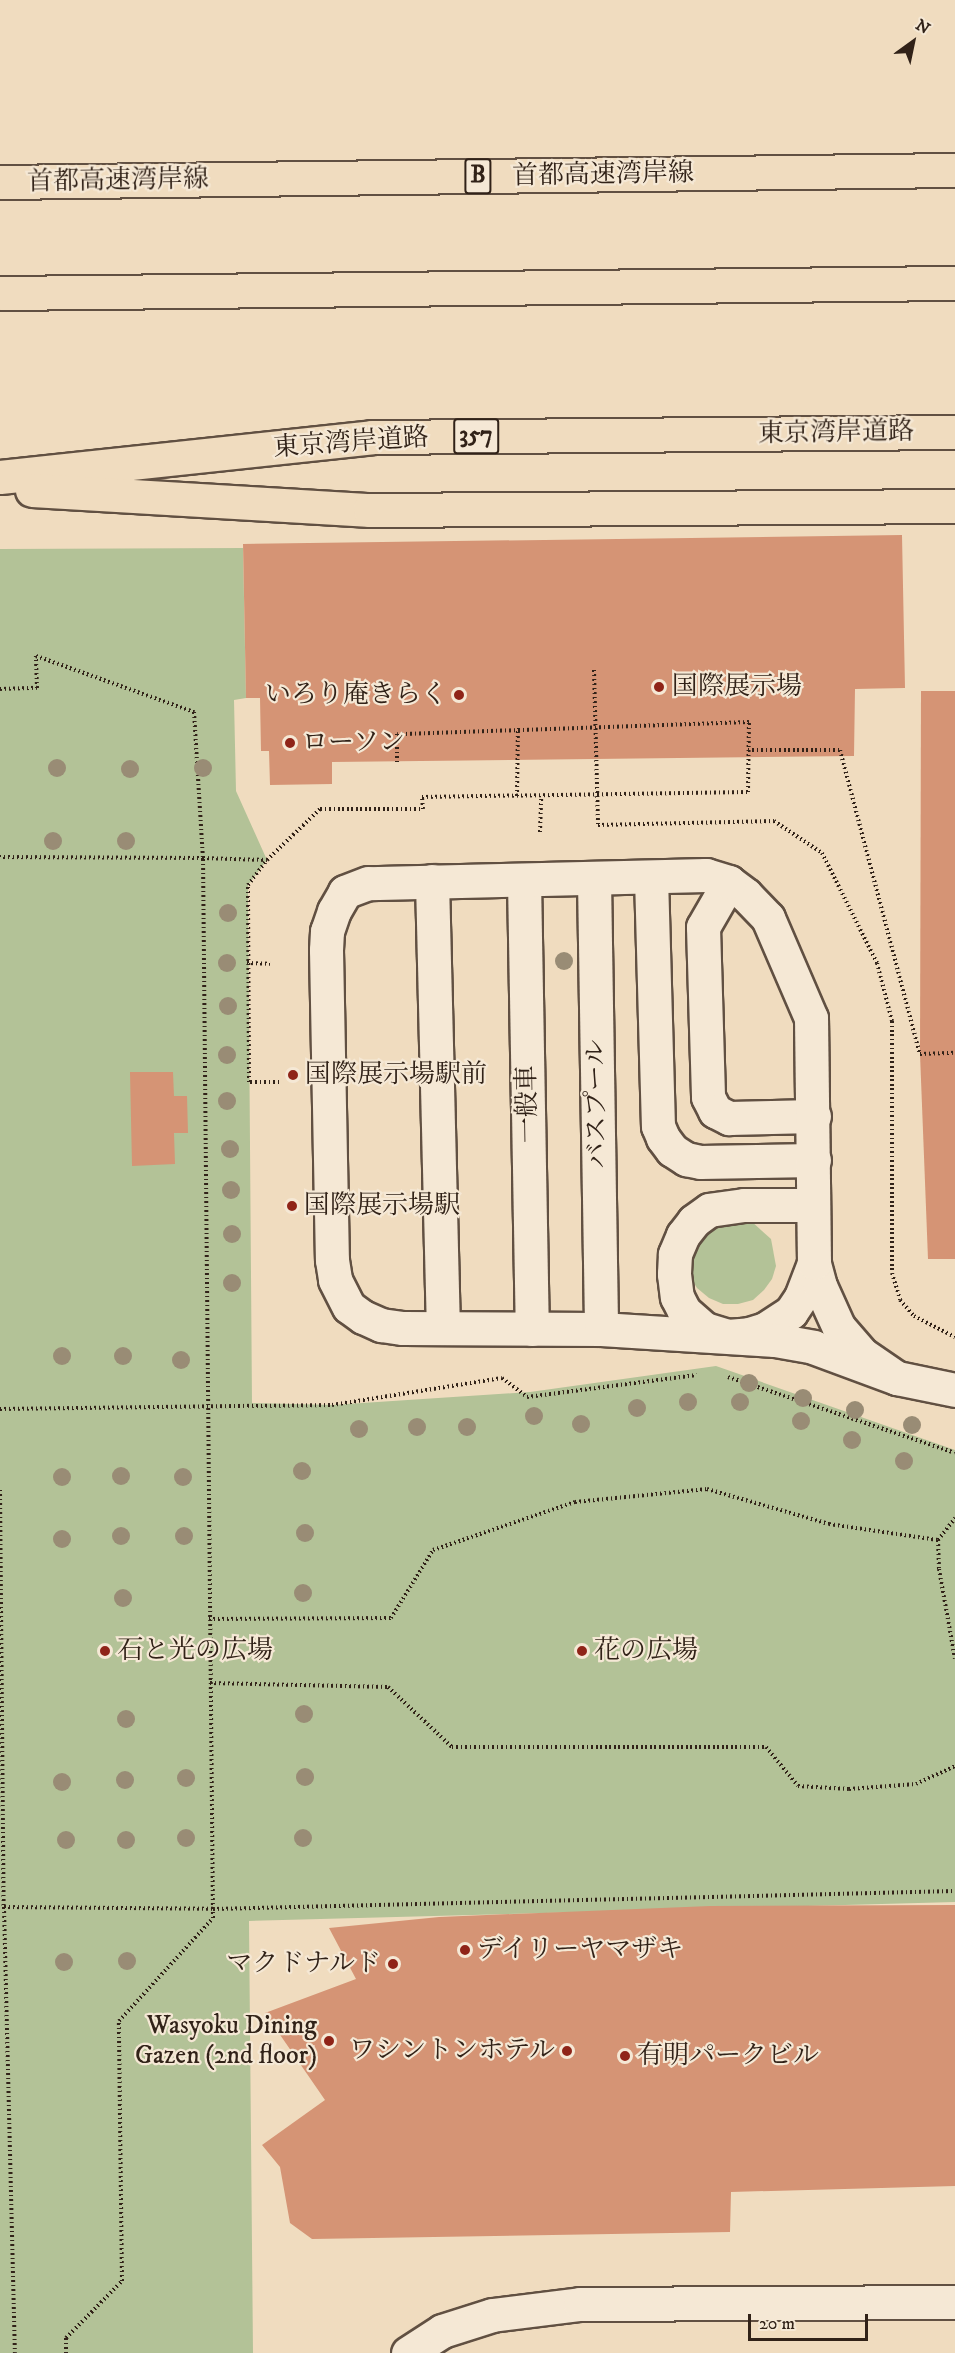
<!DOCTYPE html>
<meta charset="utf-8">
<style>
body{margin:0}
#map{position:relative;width:955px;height:2353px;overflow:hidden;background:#f0dcbf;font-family:"IM FELL DW Pica","Noto Serif JP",serif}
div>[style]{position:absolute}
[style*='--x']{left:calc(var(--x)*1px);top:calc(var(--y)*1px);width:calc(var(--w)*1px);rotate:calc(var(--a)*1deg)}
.green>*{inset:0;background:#b3c297}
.building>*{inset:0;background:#d59475}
.path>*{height:4px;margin-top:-2px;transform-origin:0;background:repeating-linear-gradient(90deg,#312218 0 1.5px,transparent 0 4.5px)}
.roads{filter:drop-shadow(2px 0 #615042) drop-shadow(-2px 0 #615042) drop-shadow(0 2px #615042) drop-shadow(0 -2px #615042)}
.minor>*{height:33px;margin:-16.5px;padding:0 16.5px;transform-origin:16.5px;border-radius:16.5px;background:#f5e8d5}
.highway>*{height:33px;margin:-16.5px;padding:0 16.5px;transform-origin:16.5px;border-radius:16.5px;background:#f0dcbf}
.trees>*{width:18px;height:18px;margin:-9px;border-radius:50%;background:#998c75}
.dots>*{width:16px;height:16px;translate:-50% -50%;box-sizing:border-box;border:3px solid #f5e8d5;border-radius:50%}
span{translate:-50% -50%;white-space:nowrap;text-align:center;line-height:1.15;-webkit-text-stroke:4.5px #f5e8d5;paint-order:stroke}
.shield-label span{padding:2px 4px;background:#f5e8d5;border:2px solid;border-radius:4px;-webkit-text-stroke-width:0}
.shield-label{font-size:24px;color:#312218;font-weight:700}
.street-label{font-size:26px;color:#312218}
.poi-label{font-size:26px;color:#312218}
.left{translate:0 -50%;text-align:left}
.right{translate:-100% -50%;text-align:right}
.north{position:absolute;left:883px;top:12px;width:60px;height:60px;-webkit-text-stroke:4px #f5e8d5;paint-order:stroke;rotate:33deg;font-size:16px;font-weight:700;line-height:24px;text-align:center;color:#312218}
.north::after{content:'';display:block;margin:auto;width:21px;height:27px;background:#312218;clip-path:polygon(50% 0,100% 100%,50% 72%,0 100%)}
.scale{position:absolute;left:748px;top:2314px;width:120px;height:27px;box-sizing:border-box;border:3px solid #312218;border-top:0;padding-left:8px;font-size:18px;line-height:21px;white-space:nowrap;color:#312218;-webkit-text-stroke:4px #f5e8d5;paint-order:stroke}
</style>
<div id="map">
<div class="green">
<div style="clip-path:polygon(243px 548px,246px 698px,234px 700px,236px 791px,267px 860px,248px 885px,252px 1403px,332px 1405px,530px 1392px,716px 1366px,955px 1450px,955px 1902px,249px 1921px,253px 2353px,0 2353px,0 549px)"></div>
<div style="clip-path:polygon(751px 1221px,771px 1239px,776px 1266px,772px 1279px,764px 1290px,753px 1300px,738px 1304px,723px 1304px,709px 1298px,697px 1288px,689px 1275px,690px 1245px,709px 1222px)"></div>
</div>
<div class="building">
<div style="clip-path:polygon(902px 535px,905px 688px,855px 689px,854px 756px,332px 762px,332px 784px,270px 785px,269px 751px,261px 751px,260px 698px,246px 698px,243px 544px)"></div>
<div style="clip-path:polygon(921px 691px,955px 691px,955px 1259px,928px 1259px,920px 1054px)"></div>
<div style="clip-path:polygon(130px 1072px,173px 1072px,174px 1096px,187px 1096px,188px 1133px,174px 1133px,175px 1164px,132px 1166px)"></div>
<div style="clip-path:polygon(955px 1905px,955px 2186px,731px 2192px,730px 2232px,312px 2239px,290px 2223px,280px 2167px,262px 2145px,325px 2100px,265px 2013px,356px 1979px,329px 1928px,439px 1917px,710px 1906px)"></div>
</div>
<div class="path">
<div style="--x:594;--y:670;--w:155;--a:88.5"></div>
<div style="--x:598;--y:825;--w:176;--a:-1.3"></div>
<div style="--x:774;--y:821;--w:58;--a:33.7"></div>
<div style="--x:822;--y:853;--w:123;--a:63.4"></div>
<div style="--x:877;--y:963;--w:60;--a:75.5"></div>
<div style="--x:892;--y:1021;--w:252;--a:90"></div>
<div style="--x:892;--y:1273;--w:28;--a:73"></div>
<div style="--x:900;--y:1300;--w:21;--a:49"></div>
<div style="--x:914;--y:1316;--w:46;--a:27.1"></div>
<div style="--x:0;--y:689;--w:37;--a:-2"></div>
<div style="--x:37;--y:688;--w:32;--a:-92"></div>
<div style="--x:36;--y:656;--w:168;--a:19.5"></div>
<div style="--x:194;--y:712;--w:146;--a:86.5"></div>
<div style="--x:203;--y:858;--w:203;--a:-179.7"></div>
<div style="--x:748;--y:750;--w:92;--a:0"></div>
<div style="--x:840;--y:750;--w:314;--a:75.3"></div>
<div style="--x:920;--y:1054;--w:35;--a:-2"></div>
<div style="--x:517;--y:796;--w:68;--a:-89.2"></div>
<div style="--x:540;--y:832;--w:35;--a:-88"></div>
<div style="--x:247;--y:963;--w:23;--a:2"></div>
<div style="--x:279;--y:1082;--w:30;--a:180"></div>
<div style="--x:249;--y:1082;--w:197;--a:-90.3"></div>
<div style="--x:248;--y:885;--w:31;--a:-53"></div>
<div style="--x:267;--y:860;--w:74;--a:-43.9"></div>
<div style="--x:320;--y:809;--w:103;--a:0"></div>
<div style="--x:423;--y:809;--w:12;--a:-95"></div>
<div style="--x:422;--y:797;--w:326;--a:-0.9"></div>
<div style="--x:748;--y:792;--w:70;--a:-89.2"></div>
<div style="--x:749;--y:722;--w:352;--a:178"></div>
<div style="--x:397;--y:734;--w:28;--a:90"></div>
<div style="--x:728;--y:1377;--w:239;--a:18.5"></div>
<div style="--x:0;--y:1409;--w:332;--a:-0.7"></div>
<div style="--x:332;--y:1405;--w:172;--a:-9"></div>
<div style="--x:502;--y:1378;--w:31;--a:37"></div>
<div style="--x:527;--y:1397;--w:171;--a:-7.4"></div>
<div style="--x:0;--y:1490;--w:417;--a:89.5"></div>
<div style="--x:4;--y:1907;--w:446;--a:88.6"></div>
<div style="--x:938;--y:1540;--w:29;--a:88"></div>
<div style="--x:939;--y:1569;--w:91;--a:79.9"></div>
<div style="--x:209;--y:1619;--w:182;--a:-0.3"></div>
<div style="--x:391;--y:1618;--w:80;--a:-58.3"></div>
<div style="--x:433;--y:1550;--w:150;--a:-18.7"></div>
<div style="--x:575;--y:1502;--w:133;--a:-5.6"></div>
<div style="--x:707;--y:1489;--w:127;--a:16"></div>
<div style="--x:829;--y:1524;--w:110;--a:8.4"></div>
<div style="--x:938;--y:1540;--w:28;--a:-52"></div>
<div style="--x:210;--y:1683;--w:178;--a:1.3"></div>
<div style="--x:388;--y:1687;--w:88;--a:43.2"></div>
<div style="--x:452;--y:1747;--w:314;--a:0"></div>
<div style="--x:766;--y:1747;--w:50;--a:50.6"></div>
<div style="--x:798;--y:1786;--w:51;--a:3.4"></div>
<div style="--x:849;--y:1789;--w:67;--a:-4.3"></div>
<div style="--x:916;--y:1784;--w:43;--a:-24.8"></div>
<div style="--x:4;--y:1907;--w:209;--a:0.5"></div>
<div style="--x:213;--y:1909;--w:742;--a:-1.39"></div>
<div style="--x:66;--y:2353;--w:15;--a:-90"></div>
<div style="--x:66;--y:2338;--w:80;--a:-45.5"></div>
<div style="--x:122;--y:2281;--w:260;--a:-90.7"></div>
<div style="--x:119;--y:2021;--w:139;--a:-47.6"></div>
<div style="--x:213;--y:1918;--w:1060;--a:-90.54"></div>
<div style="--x:203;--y:858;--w:64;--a:1.8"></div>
</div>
<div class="roads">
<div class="minor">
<div style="--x:651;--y:877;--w:249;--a:88.4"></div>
<div style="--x:658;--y:1126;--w:13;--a:67"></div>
<div style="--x:663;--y:1138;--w:15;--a:53"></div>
<div style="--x:672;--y:1150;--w:17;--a:33"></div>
<div style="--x:686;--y:1159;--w:14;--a:12"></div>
<div style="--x:700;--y:1162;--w:114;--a:-1"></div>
<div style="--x:594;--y:879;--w:450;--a:89.1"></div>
<div style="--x:524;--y:880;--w:449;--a:89"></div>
<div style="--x:432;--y:881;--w:447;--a:88.6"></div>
<div style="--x:729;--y:882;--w:52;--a:120"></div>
<div style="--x:703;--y:927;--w:170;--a:88.3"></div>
<div style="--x:708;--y:1097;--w:16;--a:63"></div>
<div style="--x:715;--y:1111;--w:16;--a:27"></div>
<div style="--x:729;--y:1118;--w:85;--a:-1.3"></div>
<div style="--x:813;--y:1205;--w:69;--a:180"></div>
<div style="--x:744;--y:1205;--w:35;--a:172"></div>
<div style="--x:709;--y:1210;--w:19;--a:144"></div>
<div style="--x:694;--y:1221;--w:18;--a:128"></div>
<div style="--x:683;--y:1235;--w:21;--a:113"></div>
<div style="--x:675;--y:1254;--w:20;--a:93"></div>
<div style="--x:674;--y:1274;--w:23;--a:83"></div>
<div style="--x:677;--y:1297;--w:16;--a:63"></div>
<div style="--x:684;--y:1311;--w:28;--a:41"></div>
<div style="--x:705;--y:1329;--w:24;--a:17"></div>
<div style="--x:728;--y:1336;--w:21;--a:-5"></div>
<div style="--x:749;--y:1334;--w:17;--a:-17"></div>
<div style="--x:765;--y:1329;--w:31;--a:-33"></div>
<div style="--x:791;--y:1312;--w:18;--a:-56"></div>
<div style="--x:801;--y:1297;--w:36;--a:-69"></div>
<div style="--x:897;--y:1378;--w:42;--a:-145.6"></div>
<div style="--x:862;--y:1354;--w:35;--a:-131"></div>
<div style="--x:839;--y:1328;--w:46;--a:-114.3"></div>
<div style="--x:820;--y:1286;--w:24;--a:-105"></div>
<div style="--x:814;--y:1263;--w:245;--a:-90.7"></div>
<div style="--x:811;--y:1018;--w:109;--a:-113.3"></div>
<div style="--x:768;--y:918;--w:32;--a:-134"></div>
<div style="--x:746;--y:895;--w:21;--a:-143"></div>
<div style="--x:729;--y:882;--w:24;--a:-163"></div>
<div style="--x:706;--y:875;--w:338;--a:178.6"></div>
<div style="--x:368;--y:883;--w:25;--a:159"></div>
<div style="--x:345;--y:892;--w:22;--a:120"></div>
<div style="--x:334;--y:911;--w:21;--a:109"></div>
<div style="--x:327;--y:931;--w:19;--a:93"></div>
<div style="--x:326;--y:950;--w:310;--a:88.9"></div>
<div style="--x:332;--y:1260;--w:20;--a:81"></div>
<div style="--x:335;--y:1280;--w:30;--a:63"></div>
<div style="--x:349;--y:1307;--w:17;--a:36"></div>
<div style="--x:363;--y:1317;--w:20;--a:24"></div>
<div style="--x:381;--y:1325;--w:22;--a:8"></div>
<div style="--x:403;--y:1328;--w:198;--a:0.3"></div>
<div style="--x:601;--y:1329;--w:174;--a:3.6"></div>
<div style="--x:775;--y:1340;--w:39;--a:10"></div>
<div style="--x:813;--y:1347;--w:90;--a:20.3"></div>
<div style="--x:897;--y:1378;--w:59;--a:11.7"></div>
<div style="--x:408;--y:2353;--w:40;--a:-32.9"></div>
<div style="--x:442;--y:2331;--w:52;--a:-17.7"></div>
<div style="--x:492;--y:2315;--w:89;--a:-7.1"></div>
<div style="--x:580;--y:2304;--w:375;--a:-0.3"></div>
</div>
<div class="highway">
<div style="--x:0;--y:182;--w:955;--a:-0.72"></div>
<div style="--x:0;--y:293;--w:955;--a:-0.6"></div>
<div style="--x:0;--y:477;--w:374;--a:-6.1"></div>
<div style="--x:372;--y:437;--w:583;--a:-0.49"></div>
<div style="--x:32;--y:490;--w:339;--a:3.4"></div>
<div style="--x:370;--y:510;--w:585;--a:-0.39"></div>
</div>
</div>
<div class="trees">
<div style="left:57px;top:768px"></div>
<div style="left:203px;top:768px"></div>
<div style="left:130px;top:769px"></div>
<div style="left:53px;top:841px"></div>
<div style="left:126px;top:841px"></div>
<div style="left:228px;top:913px"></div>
<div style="left:564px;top:961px"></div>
<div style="left:227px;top:963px"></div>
<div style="left:228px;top:1006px"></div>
<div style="left:227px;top:1055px"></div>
<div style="left:227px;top:1101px"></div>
<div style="left:230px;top:1149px"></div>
<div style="left:231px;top:1190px"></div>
<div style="left:232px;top:1234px"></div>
<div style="left:232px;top:1283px"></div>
<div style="left:62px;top:1356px"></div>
<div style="left:123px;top:1356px"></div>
<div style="left:181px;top:1360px"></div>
<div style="left:749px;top:1383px"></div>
<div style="left:803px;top:1398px"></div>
<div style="left:688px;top:1402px"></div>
<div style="left:740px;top:1402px"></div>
<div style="left:637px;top:1408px"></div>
<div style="left:855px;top:1410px"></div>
<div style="left:534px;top:1416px"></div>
<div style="left:801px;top:1421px"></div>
<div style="left:581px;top:1424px"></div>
<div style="left:912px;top:1425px"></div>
<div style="left:417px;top:1427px"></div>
<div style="left:467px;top:1427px"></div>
<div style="left:359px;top:1429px"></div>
<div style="left:852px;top:1440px"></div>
<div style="left:904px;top:1461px"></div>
<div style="left:302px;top:1471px"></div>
<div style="left:121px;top:1476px"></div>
<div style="left:62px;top:1477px"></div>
<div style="left:183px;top:1477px"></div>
<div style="left:305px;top:1533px"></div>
<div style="left:121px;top:1536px"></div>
<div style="left:184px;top:1536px"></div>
<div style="left:62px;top:1539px"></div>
<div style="left:303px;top:1593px"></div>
<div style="left:123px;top:1598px"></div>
<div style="left:304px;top:1714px"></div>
<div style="left:126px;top:1719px"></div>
<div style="left:305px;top:1777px"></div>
<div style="left:186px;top:1778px"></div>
<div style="left:125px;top:1780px"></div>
<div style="left:62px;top:1782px"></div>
<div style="left:186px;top:1838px"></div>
<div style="left:303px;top:1838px"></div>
<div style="left:66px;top:1840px"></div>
<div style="left:126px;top:1840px"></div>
<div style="left:127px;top:1961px"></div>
<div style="left:64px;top:1962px"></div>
</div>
<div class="dots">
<div style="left:659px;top:687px;background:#8f2418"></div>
<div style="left:459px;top:695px;background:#8f2418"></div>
<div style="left:290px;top:743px;background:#8f2418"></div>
<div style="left:293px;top:1075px;background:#8f2418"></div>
<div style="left:292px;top:1206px;background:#8f2418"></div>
<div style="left:105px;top:1651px;background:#8f2418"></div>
<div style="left:582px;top:1651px;background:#8f2418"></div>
<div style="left:465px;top:1950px;background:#8f2418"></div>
<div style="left:393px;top:1964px;background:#8f2418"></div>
<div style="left:329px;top:2041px;background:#8f2418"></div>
<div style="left:567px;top:2051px;background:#8f2418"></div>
<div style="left:625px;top:2056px;background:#8f2418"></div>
</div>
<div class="shield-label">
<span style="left:478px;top:176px">B</span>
<span style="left:476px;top:436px">357</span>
</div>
<div class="street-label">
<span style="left:603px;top:175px;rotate:-1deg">首都高速湾岸線</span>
<span style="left:118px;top:181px;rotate:-1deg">首都高速湾岸線</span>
<span style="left:836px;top:433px;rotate:-1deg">東京湾岸道路</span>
<span style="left:351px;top:443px;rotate:-4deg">東京湾岸道路</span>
<span style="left:528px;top:1104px;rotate:-91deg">一般車</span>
<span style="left:597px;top:1104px;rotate:-91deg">バスプール</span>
</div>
<div class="poi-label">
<span class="left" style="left:672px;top:687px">国際展示場</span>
<span class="right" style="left:447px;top:695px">いろり庵きらく</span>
<span class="left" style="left:302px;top:743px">ローソン</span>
<span class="left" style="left:305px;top:1075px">国際展示場駅前</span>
<span class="left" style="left:304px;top:1206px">国際展示場駅</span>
<span class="left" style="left:117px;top:1651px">石と光の広場</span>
<span class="left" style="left:594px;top:1651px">花の広場</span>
<span class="left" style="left:477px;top:1950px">デイリーヤマザキ</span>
<span class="right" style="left:381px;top:1964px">マクドナルド</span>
<span class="right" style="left:317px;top:2041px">Wasyoku Dining<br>Gazen (2nd floor)</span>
<span class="right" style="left:555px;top:2051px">ワシントンホテル</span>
<span class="left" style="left:637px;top:2056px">有明パークビル</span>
</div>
<div class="north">N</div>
<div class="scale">20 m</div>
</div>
